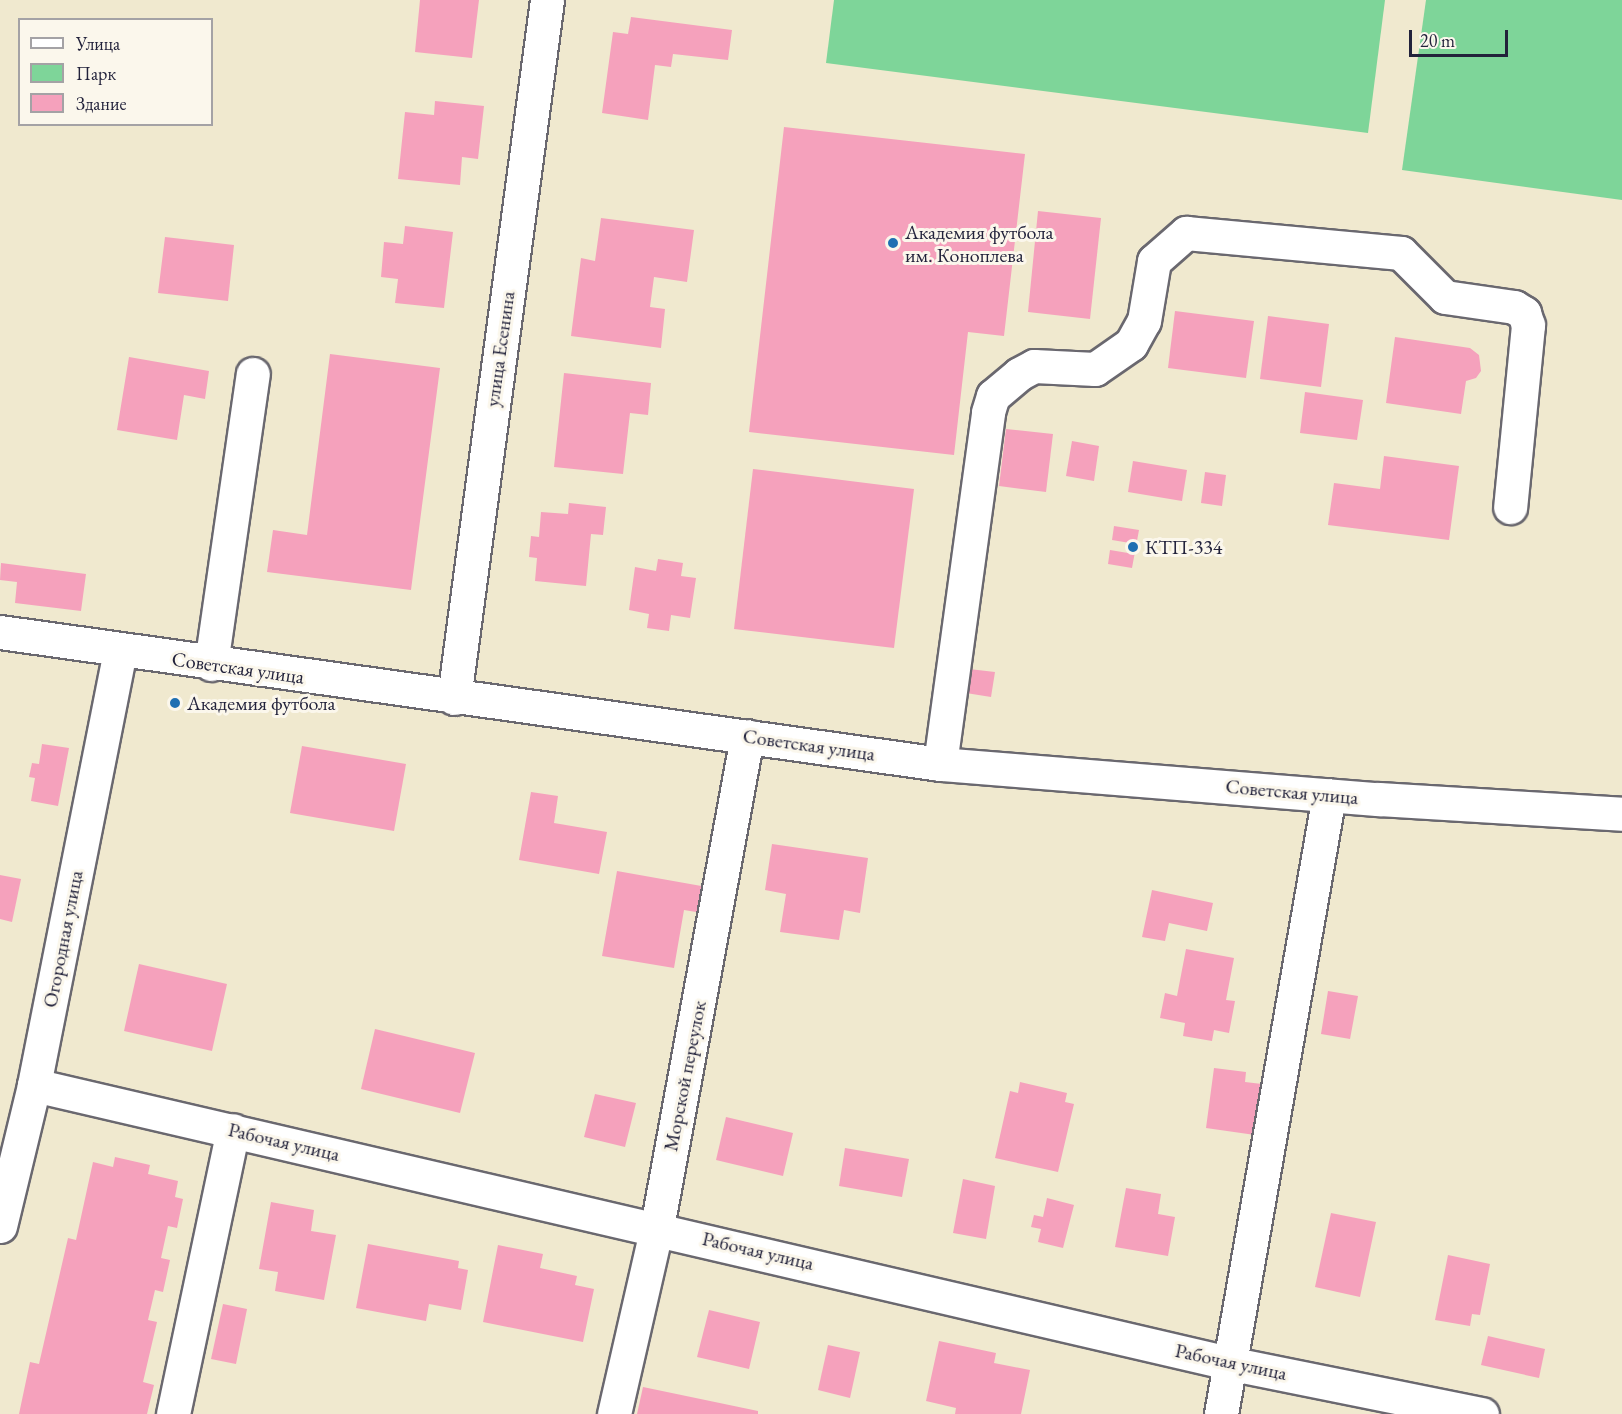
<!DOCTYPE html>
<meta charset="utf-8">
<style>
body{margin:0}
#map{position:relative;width:1622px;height:1414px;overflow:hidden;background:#f0e9cf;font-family:"EB Garamond",serif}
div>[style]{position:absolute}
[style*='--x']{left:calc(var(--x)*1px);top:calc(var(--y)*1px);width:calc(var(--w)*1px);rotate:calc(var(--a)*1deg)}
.green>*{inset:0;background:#7ed599}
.building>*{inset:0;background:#f5a1bc}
.roads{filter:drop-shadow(2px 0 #6a686f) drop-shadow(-2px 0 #6a686f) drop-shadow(0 2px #6a686f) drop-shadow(0 -2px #6a686f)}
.minor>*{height:33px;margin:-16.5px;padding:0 16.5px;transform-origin:16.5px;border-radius:16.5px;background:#fff}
.major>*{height:33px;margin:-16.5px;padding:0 16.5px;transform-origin:16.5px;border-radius:16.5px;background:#fff}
.dots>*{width:16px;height:16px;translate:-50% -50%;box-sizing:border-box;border:3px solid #fbf7ec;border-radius:50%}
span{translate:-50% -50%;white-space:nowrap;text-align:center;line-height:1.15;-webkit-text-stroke:6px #fbf7ec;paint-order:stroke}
.poi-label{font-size:20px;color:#22223b}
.left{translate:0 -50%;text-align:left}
.street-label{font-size:20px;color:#22223b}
.legend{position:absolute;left:18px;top:18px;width:195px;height:108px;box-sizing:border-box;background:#fbf7ec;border:2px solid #a4a2a5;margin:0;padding:8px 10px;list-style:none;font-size:18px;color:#22223b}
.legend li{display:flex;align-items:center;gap:12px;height:30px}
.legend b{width:30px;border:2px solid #a4a2a5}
.scale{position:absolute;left:1409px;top:30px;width:99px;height:27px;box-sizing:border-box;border:3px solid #22223b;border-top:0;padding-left:8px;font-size:18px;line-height:21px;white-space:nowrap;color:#22223b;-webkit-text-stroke:4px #fbf7ec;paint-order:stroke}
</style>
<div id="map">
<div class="green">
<div style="clip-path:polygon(834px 0,1385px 0,1368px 133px,826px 63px)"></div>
<div style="clip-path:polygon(1426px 0,1622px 0,1622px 200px,1402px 170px)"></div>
</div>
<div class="building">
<div style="clip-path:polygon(420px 0,479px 0,472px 58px,415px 52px)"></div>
<div style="clip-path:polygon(631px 17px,732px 30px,728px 60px,673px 54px,671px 67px,655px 65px,648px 120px,602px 113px,613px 32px,628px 34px)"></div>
<div style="clip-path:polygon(435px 101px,484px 106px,478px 159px,462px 157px,460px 185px,398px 179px,405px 112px,434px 115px)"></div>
<div style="clip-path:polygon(784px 127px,1025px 154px,1004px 336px,968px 332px,954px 455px,749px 432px)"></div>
<div style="clip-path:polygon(1038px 211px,1101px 218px,1090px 319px,1028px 312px)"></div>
<div style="clip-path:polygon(601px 218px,694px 230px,687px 282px,654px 277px,650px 307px,665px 309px,661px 348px,571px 336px,581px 258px,595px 261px)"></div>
<div style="clip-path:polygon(405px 226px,453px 232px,444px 308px,395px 303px,398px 279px,381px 277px,384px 242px,403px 244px)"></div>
<div style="clip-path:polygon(165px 237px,234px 245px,228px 301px,158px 293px)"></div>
<div style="clip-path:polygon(1175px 311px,1254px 321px,1246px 378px,1168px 368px)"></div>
<div style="clip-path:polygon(1268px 316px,1329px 324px,1321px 387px,1260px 379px)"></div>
<div style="clip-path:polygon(1395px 337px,1470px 348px,1479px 355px,1481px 371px,1476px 378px,1466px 381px,1461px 414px,1386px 403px)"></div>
<div style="clip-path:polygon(330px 354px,440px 368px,411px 590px,267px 572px,273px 530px,307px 535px)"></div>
<div style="clip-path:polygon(129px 357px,209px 371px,205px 399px,184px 395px,177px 440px,117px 430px)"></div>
<div style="clip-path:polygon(564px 373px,651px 383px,648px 415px,630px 413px,623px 474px,554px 467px)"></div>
<div style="clip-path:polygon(1305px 392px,1363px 400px,1357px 440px,1300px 433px)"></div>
<div style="clip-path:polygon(1006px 429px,1053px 434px,1046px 492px,999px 486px)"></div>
<div style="clip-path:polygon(1072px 441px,1099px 446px,1094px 481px,1066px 476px)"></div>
<div style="clip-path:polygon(1384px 456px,1459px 466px,1449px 540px,1328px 525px,1334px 483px,1380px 489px)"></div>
<div style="clip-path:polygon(1133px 461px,1187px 470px,1182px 501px,1128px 492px)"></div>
<div style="clip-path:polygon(753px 469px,914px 489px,894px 648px,734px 629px)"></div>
<div style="clip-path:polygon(1205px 472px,1226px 475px,1222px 506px,1201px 503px)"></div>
<div style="clip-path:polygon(569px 503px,606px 507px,603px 535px,591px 534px,586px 586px,535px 581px,537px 558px,529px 557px,531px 536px,539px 537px,541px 512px,568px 514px)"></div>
<div style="clip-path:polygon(1114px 526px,1139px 530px,1132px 568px,1108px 564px,1110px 550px,1128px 553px,1130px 543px,1112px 540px)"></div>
<div style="clip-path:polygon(658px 559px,683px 563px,681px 576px,696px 578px,690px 618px,671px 615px,669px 631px,647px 628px,649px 614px,629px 610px,635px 567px,656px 571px)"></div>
<div style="clip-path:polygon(1px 563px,86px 574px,81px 611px,15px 603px,17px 582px,0 580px)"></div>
<div style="clip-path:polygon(969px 669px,995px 672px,991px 697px,966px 693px)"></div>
<div style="clip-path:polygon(42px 744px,69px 748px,58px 806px,31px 801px,35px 778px,29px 777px,32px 763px,39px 764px)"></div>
<div style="clip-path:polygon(302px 746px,406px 764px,394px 831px,290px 813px)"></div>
<div style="clip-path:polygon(531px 792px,558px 796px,554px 823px,607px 832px,599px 874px,519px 860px)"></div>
<div style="clip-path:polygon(772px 844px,868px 858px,860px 913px,844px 910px,839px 940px,780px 932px,786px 894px,765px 890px)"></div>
<div style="clip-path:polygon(617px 871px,707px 887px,702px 913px,684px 910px,674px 968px,602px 956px)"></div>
<div style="clip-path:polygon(0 875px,21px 879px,12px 922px,0 919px)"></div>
<div style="clip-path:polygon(1152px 890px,1213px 903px,1207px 931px,1169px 923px,1165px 941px,1142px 937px)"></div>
<div style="clip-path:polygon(1186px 949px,1234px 958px,1226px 1000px,1235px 1001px,1229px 1033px,1214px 1030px,1212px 1041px,1183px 1036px,1185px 1023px,1160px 1018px,1165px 993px,1177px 996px)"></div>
<div style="clip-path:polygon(139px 964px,227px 984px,212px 1051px,124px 1031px)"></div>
<div style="clip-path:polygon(1328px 991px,1358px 996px,1350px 1039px,1321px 1034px)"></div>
<div style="clip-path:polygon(375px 1029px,475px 1053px,460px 1113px,361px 1089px)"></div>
<div style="clip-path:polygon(1214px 1068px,1246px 1072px,1245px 1082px,1262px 1084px,1255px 1135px,1206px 1128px)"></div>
<div style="clip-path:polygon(1020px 1082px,1067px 1093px,1065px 1102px,1074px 1104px,1058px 1172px,995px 1158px,1010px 1091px,1018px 1093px)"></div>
<div style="clip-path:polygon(595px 1094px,636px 1103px,625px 1147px,584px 1137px)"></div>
<div style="clip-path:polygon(726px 1117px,793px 1133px,783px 1176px,716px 1160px)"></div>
<div style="clip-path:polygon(845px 1148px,909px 1159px,902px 1197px,839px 1186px)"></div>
<div style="clip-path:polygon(115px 1157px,150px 1165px,148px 1174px,178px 1181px,175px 1197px,183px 1199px,177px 1228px,168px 1226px,161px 1258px,170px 1260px,163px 1292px,155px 1290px,148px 1320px,157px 1322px,143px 1382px,154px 1385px,147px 1414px,19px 1414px,30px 1362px,39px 1364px,68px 1238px,76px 1240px,93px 1162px,113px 1167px)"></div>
<div style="clip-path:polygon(963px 1179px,995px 1186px,986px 1239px,953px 1233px)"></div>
<div style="clip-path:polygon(1126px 1188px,1161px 1194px,1158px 1214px,1175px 1217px,1168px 1256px,1115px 1247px)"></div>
<div style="clip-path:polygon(1047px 1198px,1074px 1205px,1063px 1248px,1038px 1242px,1041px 1229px,1031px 1227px,1034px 1215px,1043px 1217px)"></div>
<div style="clip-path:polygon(271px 1202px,314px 1210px,311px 1231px,336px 1235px,324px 1300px,275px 1291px,278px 1272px,259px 1269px)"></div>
<div style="clip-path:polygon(1331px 1213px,1376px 1222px,1360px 1297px,1315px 1287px)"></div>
<div style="clip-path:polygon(368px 1244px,459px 1261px,458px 1268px,468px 1270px,461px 1310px,429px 1304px,426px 1321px,356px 1308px)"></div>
<div style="clip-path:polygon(498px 1245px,543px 1254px,540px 1268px,577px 1276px,575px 1285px,594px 1289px,583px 1342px,483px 1322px)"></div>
<div style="clip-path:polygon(1448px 1255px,1490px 1264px,1480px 1315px,1472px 1314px,1470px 1326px,1435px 1320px)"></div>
<div style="clip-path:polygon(223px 1304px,247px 1309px,236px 1364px,211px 1359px)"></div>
<div style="clip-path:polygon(709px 1310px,760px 1322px,749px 1369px,697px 1357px)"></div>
<div style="clip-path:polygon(1488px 1336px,1545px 1349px,1539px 1378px,1481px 1365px)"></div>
<div style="clip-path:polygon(939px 1341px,996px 1353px,994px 1363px,1030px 1370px,1021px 1414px,955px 1414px,956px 1408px,926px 1401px)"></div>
<div style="clip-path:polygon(828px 1345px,860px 1352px,850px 1398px,818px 1390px)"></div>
<div style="clip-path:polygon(643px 1387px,758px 1411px,758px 1414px,637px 1414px)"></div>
</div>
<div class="roads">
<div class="minor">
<div style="--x:211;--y:664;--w:293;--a:-81.8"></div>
<div style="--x:454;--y:698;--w:704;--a:-82.41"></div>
<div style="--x:940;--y:764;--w:355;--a:-82.2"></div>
<div style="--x:988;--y:412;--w:17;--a:-73"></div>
<div style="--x:993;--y:396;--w:34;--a:-40"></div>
<div style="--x:1019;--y:374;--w:17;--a:-28"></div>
<div style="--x:1034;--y:366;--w:61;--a:2.8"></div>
<div style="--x:1095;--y:369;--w:44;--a:-34.8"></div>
<div style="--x:1131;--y:344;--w:26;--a:-61"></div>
<div style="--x:1144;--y:321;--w:61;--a:-80.5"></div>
<div style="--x:1154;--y:261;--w:43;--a:-41.2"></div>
<div style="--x:1186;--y:233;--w:216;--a:5.3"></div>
<div style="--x:1401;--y:253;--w:62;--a:45"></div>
<div style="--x:1445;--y:297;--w:70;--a:8.2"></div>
<div style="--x:1514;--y:307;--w:12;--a:31"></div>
<div style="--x:1524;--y:313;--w:13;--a:72"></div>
<div style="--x:1528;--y:325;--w:183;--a:95.6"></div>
<div style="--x:34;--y:1085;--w:1231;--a:13.1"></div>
<div style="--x:1233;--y:1364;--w:254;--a:11.4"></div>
<div style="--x:0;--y:1226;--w:145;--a:-76.4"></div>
<div style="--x:34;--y:1085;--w:442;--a:-78.8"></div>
<div style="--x:173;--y:1414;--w:290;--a:-78.1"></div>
<div style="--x:614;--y:1414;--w:192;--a:-77.1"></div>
<div style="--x:657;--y:1227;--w:499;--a:-79.6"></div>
<div style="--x:1221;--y:1414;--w:628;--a:-80.1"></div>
</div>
<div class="major">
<div style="--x:0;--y:632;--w:949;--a:7.99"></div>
<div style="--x:940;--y:764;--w:440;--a:4.6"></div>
<div style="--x:1379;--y:799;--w:243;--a:3.5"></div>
</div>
</div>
<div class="dots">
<div style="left:893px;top:243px;background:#1f6fb2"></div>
<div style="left:1133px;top:547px;background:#1f6fb2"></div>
<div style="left:175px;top:703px;background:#1f6fb2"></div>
</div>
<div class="poi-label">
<span class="left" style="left:905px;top:244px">Академия футбола<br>им. Коноплева</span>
<span class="left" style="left:1145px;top:547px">КТП-334</span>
<span class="left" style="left:187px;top:703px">Академия футбола</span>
</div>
<div class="street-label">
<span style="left:500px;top:349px;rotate:-82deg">улица Есенина</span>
<span style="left:238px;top:668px;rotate:8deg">Советская улица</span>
<span style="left:809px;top:745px;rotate:8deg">Советская улица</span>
<span style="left:1292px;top:792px;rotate:5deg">Советская улица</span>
<span style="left:63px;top:939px;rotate:-79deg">Огородная улица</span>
<span style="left:685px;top:1076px;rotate:-79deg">Морской переулок</span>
<span style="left:284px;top:1142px;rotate:13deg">Рабочая улица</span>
<span style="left:758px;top:1251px;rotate:13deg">Рабочая улица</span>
<span style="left:1231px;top:1362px;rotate:12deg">Рабочая улица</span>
</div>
<ul class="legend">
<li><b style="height:8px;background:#fff"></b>Улица</li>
<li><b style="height:16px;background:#7ed599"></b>Парк</li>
<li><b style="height:16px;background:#f5a1bc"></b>Здание</li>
</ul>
<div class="scale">20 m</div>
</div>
